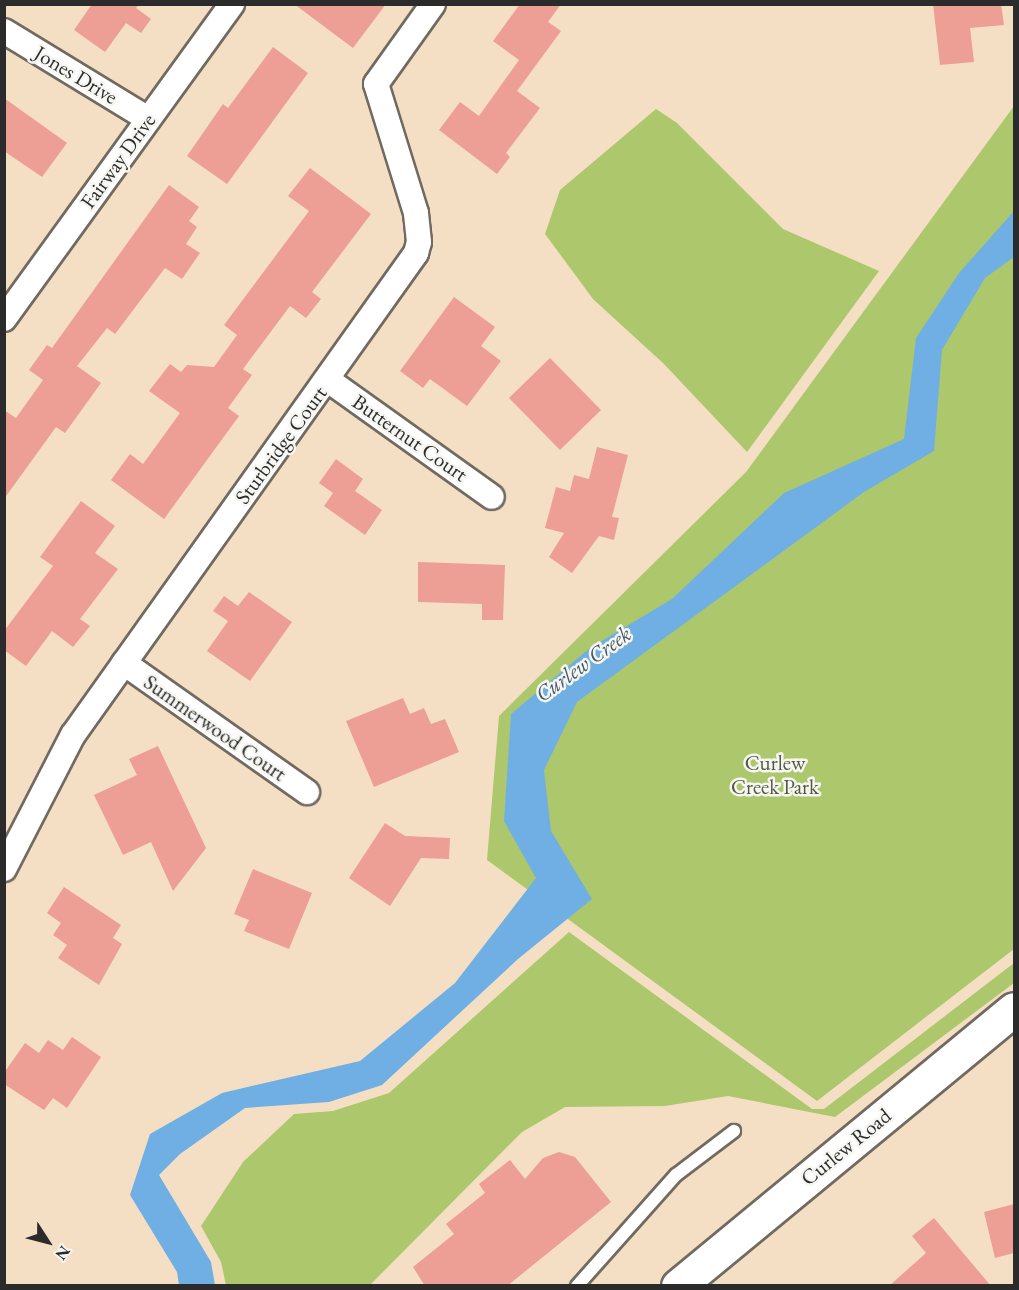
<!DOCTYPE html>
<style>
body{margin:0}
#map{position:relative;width:1019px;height:1290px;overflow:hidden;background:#f4dfc4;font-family:"EB Garamond",serif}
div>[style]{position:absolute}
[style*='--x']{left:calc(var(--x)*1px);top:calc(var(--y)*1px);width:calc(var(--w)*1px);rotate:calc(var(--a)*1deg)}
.green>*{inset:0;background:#adc76d}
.water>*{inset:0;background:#6fafe3}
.building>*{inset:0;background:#ed9e95}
.roads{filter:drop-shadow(2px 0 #716a61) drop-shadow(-2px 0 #716a61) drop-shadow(0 2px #716a61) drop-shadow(0 -2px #716a61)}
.service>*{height:12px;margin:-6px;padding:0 6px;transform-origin:6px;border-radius:6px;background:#fff}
.minor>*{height:24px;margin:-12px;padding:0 12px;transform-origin:12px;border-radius:12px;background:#fff}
.secondary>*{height:33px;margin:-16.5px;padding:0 16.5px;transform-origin:16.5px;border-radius:16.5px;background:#fff}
span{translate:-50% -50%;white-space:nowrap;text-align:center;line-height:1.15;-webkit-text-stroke:5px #f6f6f2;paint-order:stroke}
.street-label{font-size:21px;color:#2b2b2b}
.park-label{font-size:21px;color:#525a3f}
.water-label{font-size:22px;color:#43596b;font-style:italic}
.frame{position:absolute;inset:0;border:6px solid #2b2b2b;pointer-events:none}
.north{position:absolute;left:18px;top:1212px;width:60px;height:60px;-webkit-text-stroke:4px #f6f6f2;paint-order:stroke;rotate:126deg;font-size:16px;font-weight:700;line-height:24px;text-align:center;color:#2b2b2b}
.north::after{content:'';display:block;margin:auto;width:21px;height:27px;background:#2b2b2b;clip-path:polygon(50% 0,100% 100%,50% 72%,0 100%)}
</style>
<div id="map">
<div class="green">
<div style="clip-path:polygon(1014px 106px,1014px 949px,817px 1101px,487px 860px,499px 716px,746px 472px)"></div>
<div style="clip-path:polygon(656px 109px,677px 123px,783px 229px,879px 271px,747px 452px,664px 364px,593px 299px,545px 234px,560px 190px)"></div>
<div style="clip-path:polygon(569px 932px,812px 1109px,824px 1109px,1014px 963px,1014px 983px,835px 1117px,728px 1096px,665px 1106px,565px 1107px,522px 1132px,370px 1285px,226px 1285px,221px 1262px,201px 1226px,243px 1162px,294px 1114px,333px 1111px,389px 1093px)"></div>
</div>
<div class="water">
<div style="clip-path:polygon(1014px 211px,1014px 257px,985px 278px,942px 350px,934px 451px,864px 492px,577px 702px,544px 770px,551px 831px,592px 899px,518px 959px,382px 1085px,329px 1102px,245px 1108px,180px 1154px,159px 1175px,211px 1262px,215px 1285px,179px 1285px,177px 1272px,130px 1195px,150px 1134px,222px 1093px,360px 1061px,455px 983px,536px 878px,504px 821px,511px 714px,590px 648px,672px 599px,784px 493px,904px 439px,916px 338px,959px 273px)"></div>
</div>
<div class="building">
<div style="clip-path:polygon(92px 4px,139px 4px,136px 8px,151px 19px,141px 33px,126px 23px,105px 52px,74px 30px)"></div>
<div style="clip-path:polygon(294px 4px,386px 4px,353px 48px)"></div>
<div style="clip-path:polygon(520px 4px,561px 4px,548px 22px,561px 31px,517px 91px,540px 108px,506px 153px,510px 157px,497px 174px,439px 130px,460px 102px,479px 116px,519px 60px,493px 41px)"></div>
<div style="clip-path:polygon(933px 4px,1001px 4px,1004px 25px,970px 28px,974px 62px,940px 65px)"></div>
<div style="clip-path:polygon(273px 47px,308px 73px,227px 184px,187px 156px,223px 104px,228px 108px)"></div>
<div style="clip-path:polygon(4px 98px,67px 143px,42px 177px,4px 151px)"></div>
<div style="clip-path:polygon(310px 168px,371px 214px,312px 292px,321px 299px,306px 318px,290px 306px,243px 369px,252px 375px,228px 408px,239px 416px,164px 519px,111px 480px,130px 454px,143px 464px,180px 413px,149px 391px,170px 364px,181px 372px,187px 365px,214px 367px,237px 335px,224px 325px,309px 211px,288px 196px)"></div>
<div style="clip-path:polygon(169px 185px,199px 207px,189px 221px,197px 227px,186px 244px,200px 253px,182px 279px,165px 268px,115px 334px,107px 328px,77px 366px,101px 383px,65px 433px,56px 427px,4px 499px,4px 410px,16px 418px,43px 380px,29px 370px,47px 345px,52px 348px)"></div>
<div style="clip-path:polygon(454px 297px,495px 327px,481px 346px,501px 361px,467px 406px,430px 379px,423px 388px,400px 371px)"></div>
<div style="clip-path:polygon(550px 358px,601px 410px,560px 450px,509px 398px)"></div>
<div style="clip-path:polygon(597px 447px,628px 455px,612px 517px,619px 518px,614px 540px,599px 536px,572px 573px,549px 557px,564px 533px,545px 528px,556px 487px,570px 491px,574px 475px,589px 479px)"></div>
<div style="clip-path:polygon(336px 459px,363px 479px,355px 491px,382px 510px,365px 535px,324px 506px,333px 493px,319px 483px)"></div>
<div style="clip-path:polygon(81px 501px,115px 526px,95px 553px,118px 569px,80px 619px,90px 626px,73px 647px,52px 631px,26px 666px,4px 650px,4px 631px,53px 566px,40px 557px)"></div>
<div style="clip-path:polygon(418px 562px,505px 565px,503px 620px,482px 620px,482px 604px,418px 602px)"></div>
<div style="clip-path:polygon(249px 592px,292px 622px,250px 681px,207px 651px,228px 621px,213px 611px,224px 596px,238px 606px)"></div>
<div style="clip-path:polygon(403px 698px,410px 714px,424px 708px,431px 724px,445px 719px,459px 752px,374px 787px,346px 721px)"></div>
<div style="clip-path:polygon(158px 746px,206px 848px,173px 891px,151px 842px,123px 855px,94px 795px,137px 775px,129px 759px)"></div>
<div style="clip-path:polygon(385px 823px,405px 836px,450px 838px,449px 859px,421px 858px,390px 906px,349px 878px)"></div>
<div style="clip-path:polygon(253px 869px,312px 893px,289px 949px,244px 931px,249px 920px,234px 914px)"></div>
<div style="clip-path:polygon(64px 887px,121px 925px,113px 938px,122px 944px,99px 985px,58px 958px,67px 945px,53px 935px,61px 923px,47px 913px)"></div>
<div style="clip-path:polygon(72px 1037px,101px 1057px,67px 1108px,53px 1098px,44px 1110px,4px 1084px,4px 1073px,25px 1043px,39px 1053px,48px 1040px,63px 1050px)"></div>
<div style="clip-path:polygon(559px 1152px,575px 1157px,611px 1202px,507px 1286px,425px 1286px,413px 1267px,454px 1234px,446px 1224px,485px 1193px,479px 1184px,510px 1160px,525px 1179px,543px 1158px)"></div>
<div style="clip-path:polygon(1014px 1204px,1014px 1253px,995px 1258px,984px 1212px)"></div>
<div style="clip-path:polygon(934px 1218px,964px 1254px,991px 1286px,889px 1286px,926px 1253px,912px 1236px)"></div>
</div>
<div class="roads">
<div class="service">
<div style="--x:577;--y:1286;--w:149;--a:-48.3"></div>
<div style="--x:676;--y:1175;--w:73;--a:-37.2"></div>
</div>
<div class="minor">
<div style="--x:4;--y:31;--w:169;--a:31.4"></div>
<div style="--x:4;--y:319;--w:389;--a:-54.1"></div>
<div style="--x:328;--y:380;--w:201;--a:35.5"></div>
<div style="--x:124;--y:663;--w:224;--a:35.2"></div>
<div style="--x:4;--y:869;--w:151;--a:-62.8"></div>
<div style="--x:73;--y:735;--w:592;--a:-54.56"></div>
<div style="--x:416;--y:253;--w:11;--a:-75"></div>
<div style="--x:419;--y:242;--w:29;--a:-96"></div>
<div style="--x:416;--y:213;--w:135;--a:-107.2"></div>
<div style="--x:376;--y:84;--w:98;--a:-54.5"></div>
</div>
<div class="secondary">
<div style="--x:678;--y:1286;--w:435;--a:-39.5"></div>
</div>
</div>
<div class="street-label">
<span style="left:76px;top:75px;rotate:31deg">Jones Drive</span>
<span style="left:118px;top:161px;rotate:-54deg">Fairway Drive</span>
<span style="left:410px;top:438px;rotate:35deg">Butternut Court</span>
<span style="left:281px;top:445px;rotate:-54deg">Sturbridge Court</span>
<span style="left:215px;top:728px;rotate:35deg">Summerwood Court</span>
<span style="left:846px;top:1147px;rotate:-39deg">Curlew Road</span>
</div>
<div class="park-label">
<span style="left:775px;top:775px">Curlew<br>Creek Park</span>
</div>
<div class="water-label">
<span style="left:583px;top:664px;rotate:-36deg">Curlew Creek</span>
</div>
<div class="frame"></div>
<div class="north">N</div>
</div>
